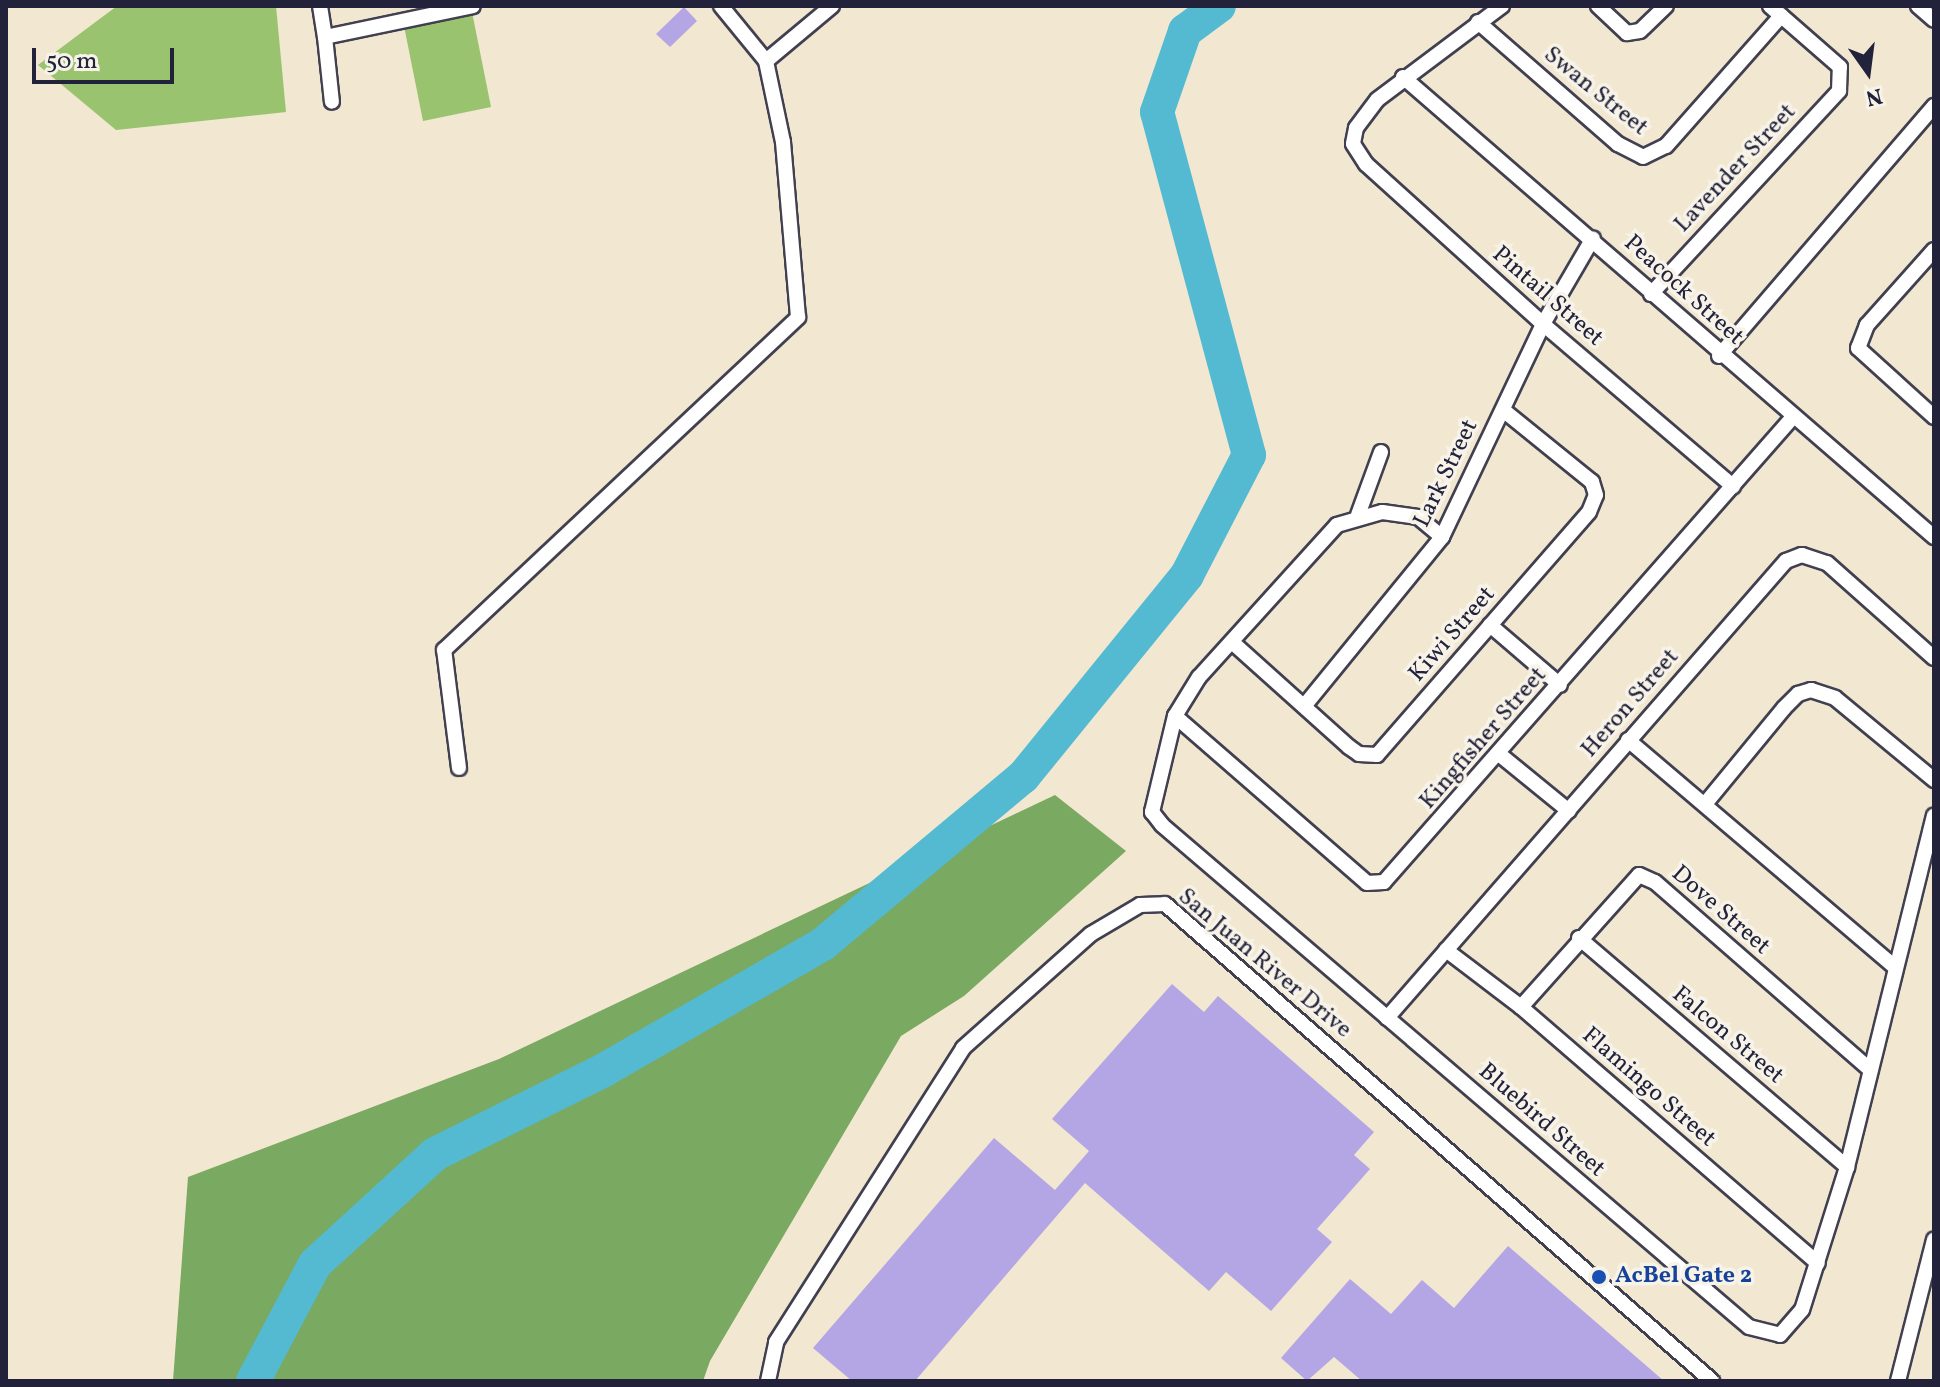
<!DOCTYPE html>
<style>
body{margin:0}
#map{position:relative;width:1940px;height:1387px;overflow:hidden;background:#f2e7d0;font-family:Vollkorn,serif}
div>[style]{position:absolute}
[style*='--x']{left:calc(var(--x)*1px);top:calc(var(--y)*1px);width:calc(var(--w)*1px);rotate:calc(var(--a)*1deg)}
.green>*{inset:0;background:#99c36f}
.forest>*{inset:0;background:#7aa962}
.river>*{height:34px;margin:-17px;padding:0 17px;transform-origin:17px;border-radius:17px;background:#54bad2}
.building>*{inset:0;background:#b4a5e5}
.roads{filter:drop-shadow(2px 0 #414051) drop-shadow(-2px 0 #414051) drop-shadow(0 2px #414051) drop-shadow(0 -2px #414051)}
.street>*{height:14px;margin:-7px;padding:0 7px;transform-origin:7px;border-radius:7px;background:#fff}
.dots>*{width:22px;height:22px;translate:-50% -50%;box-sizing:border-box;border:4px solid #f7f3e8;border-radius:50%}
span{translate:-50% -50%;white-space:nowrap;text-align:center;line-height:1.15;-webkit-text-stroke:7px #f7f3e8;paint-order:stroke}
.street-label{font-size:24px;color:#22223b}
.transit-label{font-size:24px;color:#164399;font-weight:700}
.left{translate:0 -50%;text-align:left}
.frame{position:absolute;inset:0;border:8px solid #22223b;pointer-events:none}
.north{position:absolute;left:1828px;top:32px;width:80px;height:80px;-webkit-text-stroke:6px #f7f3e8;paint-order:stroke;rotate:166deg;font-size:22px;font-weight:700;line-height:32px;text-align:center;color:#22223b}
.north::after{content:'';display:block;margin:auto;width:28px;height:36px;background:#22223b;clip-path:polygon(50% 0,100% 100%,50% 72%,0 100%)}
.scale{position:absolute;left:32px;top:48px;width:142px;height:36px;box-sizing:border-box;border:4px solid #22223b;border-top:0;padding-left:10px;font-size:24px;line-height:28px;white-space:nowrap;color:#22223b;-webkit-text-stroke:6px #f7f3e8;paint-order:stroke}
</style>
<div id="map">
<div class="green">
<div style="clip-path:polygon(117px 6px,276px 6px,286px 112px,116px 130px,38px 65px)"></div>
<div style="clip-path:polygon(472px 12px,491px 107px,423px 121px,404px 26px)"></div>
</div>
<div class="forest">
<div style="clip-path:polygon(1055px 795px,1126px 851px,964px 996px,901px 1036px,710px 1361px,703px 1381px,173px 1381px,188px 1177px,499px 1059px)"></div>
</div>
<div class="river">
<div style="--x:253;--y:1381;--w:132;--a:-62.1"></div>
<div style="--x:315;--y:1264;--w:163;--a:-42.5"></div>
<div style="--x:435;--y:1154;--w:189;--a:-26.4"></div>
<div style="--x:604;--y:1070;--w:253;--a:-29.9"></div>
<div style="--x:823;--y:944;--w:261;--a:-39.9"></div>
<div style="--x:1023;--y:777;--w:260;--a:-50.9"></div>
<div style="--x:1187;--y:575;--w:135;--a:-62.7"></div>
<div style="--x:1249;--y:455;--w:355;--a:-105"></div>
<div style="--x:1157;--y:112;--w:86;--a:-70.9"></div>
<div style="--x:1185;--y:31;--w:42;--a:-36.3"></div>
</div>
<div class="building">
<div style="clip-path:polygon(684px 7px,697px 21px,670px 47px,656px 34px)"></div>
<div style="clip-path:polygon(1172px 984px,1204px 1012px,1218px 996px,1374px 1132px,1354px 1155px,1370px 1169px,1317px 1229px,1332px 1242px,1271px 1311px,1226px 1272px,1209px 1291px,1085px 1183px,915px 1381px,852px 1381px,813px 1348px,994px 1138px,1055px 1190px,1089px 1151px,1052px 1119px)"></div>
<div style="clip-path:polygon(1508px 1246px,1664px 1381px,1362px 1381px,1334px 1357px,1307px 1381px,1281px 1358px,1350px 1279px,1391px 1314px,1422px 1280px,1454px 1308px)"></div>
</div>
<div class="roads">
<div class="street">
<div style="--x:320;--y:6;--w:31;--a:81"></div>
<div style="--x:325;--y:37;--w:151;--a:-11.8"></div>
<div style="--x:721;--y:6;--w:71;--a:50.7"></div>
<div style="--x:1502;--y:6;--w:156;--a:143.1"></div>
<div style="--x:1377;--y:100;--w:35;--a:127"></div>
<div style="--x:1356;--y:128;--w:16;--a:101"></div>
<div style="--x:1353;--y:144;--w:24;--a:57"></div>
<div style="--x:1366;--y:164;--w:239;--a:42.1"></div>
<div style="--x:1543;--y:324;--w:250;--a:40.5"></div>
<div style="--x:1598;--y:6;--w:40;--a:43"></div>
<div style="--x:1627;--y:33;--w:13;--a:-9"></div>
<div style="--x:1640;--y:31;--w:36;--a:-44"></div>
<div style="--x:1918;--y:6;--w:21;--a:41"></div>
<div style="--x:1478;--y:22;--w:186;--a:41.1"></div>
<div style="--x:1618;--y:144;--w:28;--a:27"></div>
<div style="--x:1643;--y:157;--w:25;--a:-26"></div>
<div style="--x:1666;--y:146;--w:174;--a:-48.5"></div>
<div style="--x:325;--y:37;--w:65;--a:83.9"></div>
<div style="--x:1403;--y:77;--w:703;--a:40.9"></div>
<div style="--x:1934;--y:250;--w:101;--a:131.8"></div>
<div style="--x:1867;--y:325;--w:25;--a:111"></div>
<div style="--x:1858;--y:348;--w:103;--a:42.2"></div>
<div style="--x:1651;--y:294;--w:277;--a:-47.2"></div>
<div style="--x:1839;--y:91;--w:24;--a:-88"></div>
<div style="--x:1840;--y:67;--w:93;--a:-138.9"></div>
<div style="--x:1719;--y:356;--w:330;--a:-49.3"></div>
<div style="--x:1358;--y:515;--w:67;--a:-69.9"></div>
<div style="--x:1442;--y:537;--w:31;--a:-140"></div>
<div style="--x:1418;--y:517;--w:36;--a:-172"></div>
<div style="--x:1382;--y:512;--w:47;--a:163.9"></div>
<div style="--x:1337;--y:525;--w:205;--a:132.2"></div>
<div style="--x:1199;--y:677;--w:46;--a:121.6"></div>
<div style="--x:1175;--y:716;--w:99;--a:103.5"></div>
<div style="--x:1152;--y:812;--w:16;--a:52"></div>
<div style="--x:1162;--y:825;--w:772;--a:40.54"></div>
<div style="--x:1749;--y:1327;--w:32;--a:14"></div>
<div style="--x:1780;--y:1335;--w:33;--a:-49"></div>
<div style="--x:1802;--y:1310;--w:150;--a:-72.5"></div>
<div style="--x:1847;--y:1167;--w:362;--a:-76.1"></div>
<div style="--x:1490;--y:625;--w:92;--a:40.6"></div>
<div style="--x:1232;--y:642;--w:157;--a:41.9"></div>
<div style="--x:1349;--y:747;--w:12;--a:35"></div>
<div style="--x:1359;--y:754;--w:18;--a:3"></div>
<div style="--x:1377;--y:755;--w:322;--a:-48.9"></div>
<div style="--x:1589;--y:512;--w:18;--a:-68"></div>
<div style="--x:1596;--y:495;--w:14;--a:-107"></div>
<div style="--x:1592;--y:482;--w:114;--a:-141"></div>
<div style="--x:1305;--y:705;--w:217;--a:-50.8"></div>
<div style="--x:1442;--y:537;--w:236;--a:-64.6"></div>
<div style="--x:1543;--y:324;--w:99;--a:-59.8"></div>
<div style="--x:1175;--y:716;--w:254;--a:41"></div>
<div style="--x:1367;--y:883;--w:17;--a:-3"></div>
<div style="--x:1384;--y:882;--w:619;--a:-48.67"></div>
<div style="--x:1628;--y:740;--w:349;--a:40.4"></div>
<div style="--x:1499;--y:754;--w:90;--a:39.2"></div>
<div style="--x:459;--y:768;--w:119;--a:-97.2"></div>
<div style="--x:444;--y:650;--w:486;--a:-43.2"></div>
<div style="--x:798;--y:317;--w:176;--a:-94.9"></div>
<div style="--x:783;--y:142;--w:83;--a:-101.9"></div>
<div style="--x:766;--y:61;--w:86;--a:-39.8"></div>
<div style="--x:1705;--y:804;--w:124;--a:-50.5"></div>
<div style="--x:1784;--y:708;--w:20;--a:-45"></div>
<div style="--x:1798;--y:694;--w:14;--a:-17"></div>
<div style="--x:1811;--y:690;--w:25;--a:18"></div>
<div style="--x:1835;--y:698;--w:129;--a:39.6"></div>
<div style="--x:1579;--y:938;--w:353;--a:40.5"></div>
<div style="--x:1446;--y:950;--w:94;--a:37.2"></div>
<div style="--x:1521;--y:1007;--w:392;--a:40.8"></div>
<div style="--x:1521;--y:1007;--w:177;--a:-48.2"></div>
<div style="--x:1639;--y:875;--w:17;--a:24"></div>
<div style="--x:1655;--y:882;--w:284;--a:41.1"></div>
<div style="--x:1387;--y:1018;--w:607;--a:-48.88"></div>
<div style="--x:1786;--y:561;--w:17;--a:-21"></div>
<div style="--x:1802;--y:555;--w:26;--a:18"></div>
<div style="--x:1827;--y:563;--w:143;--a:41.6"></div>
<div style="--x:768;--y:1381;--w:40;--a:-78"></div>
<div style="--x:776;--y:1342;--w:348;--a:-57.5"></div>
<div style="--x:963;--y:1048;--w:171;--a:-41.7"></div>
<div style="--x:1091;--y:934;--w:57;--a:-30.6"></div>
<div style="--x:1140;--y:905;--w:25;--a:-2"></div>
<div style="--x:1165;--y:904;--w:726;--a:41.09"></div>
<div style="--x:1898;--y:1381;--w:146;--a:-75.7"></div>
</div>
</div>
<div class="dots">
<div style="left:1599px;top:1277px;background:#1a4fb4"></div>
</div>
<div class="street-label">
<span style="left:1595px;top:92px;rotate:39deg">Swan Street</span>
<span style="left:1736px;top:169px;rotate:-47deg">Lavender Street</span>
<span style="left:1683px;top:291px;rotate:42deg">Peacock Street</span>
<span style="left:1547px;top:297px;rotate:41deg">Pintail Street</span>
<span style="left:1447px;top:474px;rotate:-64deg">Lark Street</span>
<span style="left:1453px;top:635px;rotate:-49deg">Kiwi Street</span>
<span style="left:1631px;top:704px;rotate:-49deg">Heron Street</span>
<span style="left:1484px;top:739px;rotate:-49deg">Kingfisher Street</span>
<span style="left:1720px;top:911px;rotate:41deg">Dove Street</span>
<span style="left:1264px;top:964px;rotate:40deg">San Juan River Drive</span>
<span style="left:1727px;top:1036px;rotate:40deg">Falcon Street</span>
<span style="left:1648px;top:1088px;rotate:41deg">Flamingo Street</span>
<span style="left:1541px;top:1121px;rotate:41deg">Bluebird Street</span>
</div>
<div class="transit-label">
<span class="left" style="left:1615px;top:1277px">AcBel Gate 2</span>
</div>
<div class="frame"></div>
<div class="north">N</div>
<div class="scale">50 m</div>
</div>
